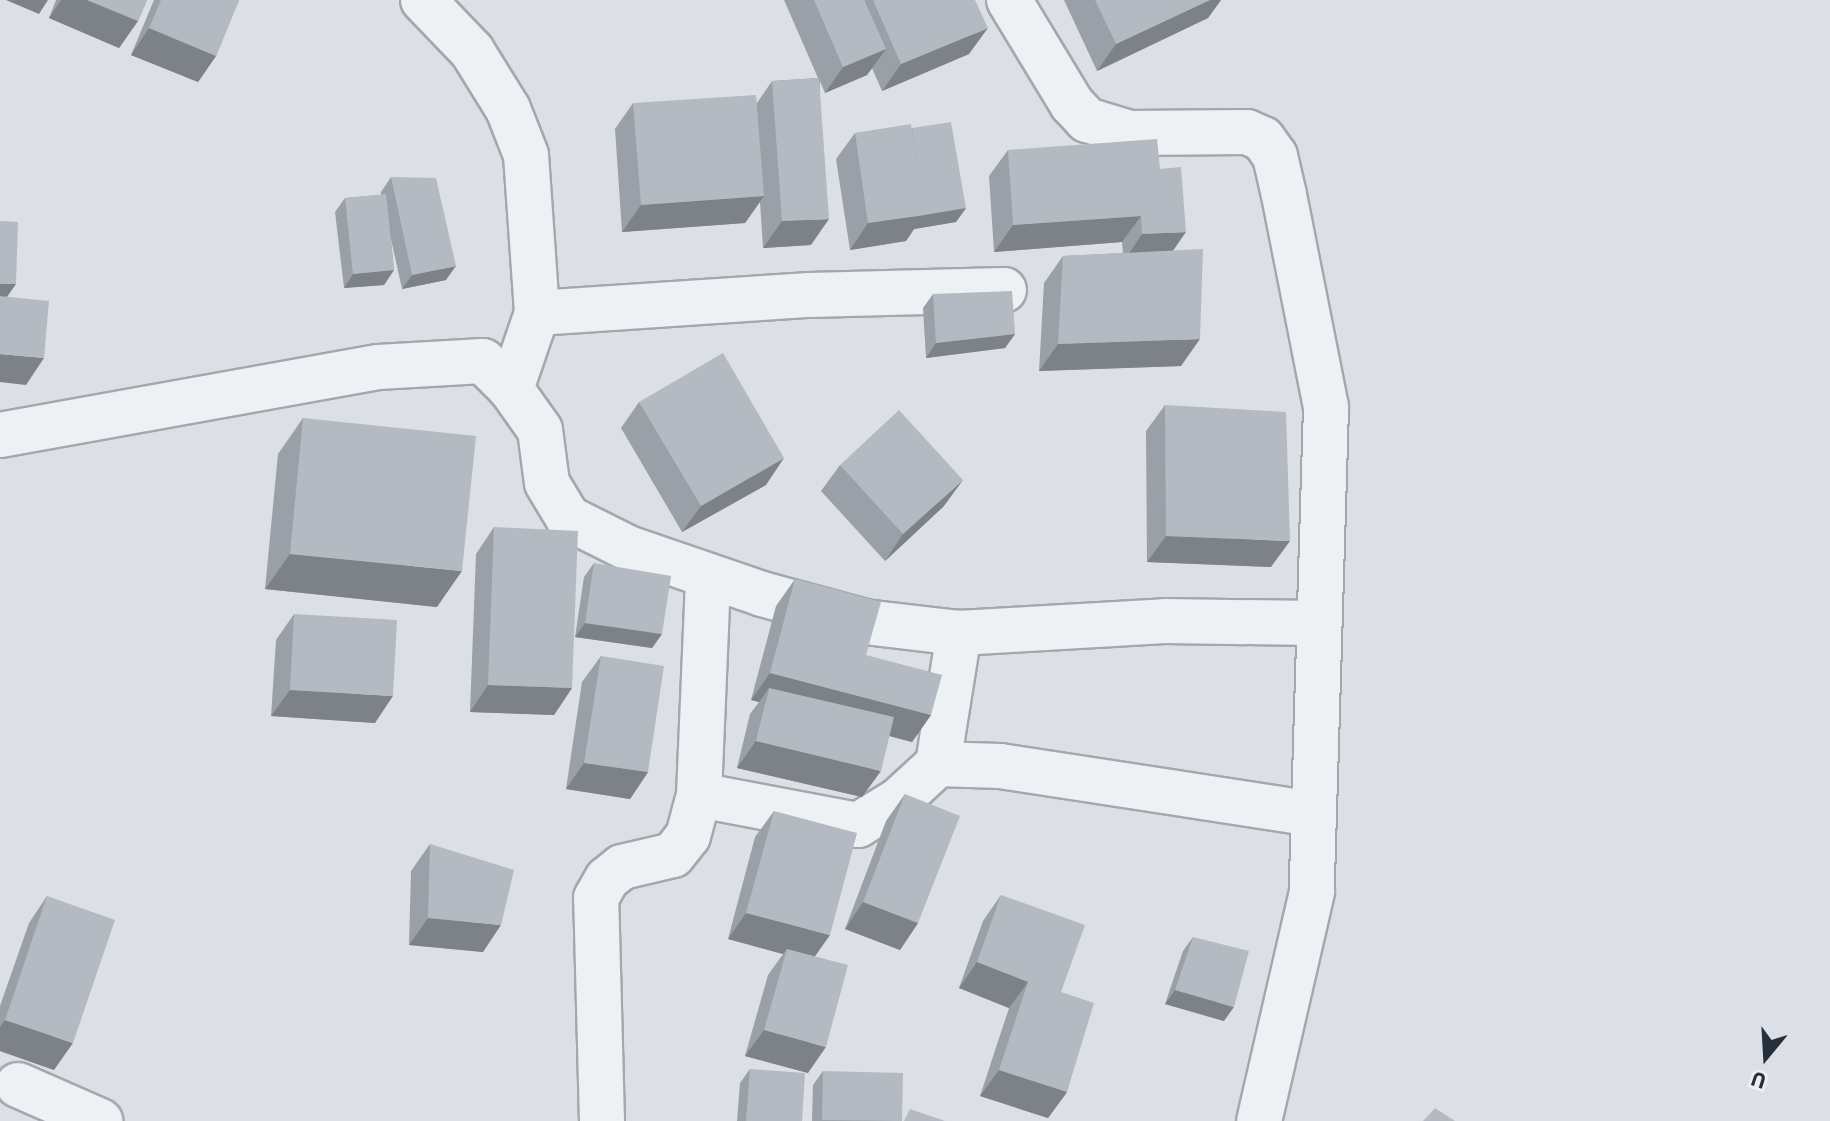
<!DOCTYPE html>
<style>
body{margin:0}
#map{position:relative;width:1830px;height:1121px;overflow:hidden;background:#dce0e6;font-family:"Source Sans 3",sans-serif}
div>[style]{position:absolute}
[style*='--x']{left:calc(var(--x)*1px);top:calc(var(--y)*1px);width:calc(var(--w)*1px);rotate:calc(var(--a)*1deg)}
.roads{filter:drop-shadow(2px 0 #a2a8b0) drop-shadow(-2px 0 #a2a8b0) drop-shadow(0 2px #a2a8b0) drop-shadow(0 -2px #a2a8b0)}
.street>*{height:44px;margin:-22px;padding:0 22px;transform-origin:22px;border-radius:22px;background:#eef1f4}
.wall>*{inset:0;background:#9aa0a7}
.shaded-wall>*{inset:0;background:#7d8288}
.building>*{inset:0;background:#b3bac2}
span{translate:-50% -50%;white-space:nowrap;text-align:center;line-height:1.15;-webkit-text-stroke:8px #ebeff4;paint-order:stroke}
.north{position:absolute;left:1726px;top:1017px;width:80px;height:80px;-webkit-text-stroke:6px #ebeff4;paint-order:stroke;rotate:198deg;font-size:22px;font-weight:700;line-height:32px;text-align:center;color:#26303c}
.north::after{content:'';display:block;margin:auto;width:28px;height:36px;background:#26303c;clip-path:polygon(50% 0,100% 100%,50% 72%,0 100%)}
</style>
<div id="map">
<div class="roads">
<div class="street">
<div style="--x:423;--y:0;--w:71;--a:46.1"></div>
<div style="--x:472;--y:51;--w:68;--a:58.2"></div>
<div style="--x:508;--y:109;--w:49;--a:68.6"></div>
<div style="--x:526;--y:155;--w:158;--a:86"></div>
<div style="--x:1009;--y:0;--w:122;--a:58.8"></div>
<div style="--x:1072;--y:104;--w:22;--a:47"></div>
<div style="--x:1087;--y:120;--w:45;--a:16.8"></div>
<div style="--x:1130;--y:133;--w:117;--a:-0.5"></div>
<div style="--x:1247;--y:132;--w:17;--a:24"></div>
<div style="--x:1263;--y:139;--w:21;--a:55"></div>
<div style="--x:1275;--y:156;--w:40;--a:77"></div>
<div style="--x:1284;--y:195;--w:216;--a:78.8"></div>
<div style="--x:1326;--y:407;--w:485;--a:91.7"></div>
<div style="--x:1312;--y:892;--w:235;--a:103"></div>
<div style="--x:511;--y:389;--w:50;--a:54.7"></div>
<div style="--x:540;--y:430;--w:53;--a:82.5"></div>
<div style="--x:547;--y:483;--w:41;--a:59"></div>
<div style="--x:568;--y:518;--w:67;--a:26.6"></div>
<div style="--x:628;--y:548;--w:142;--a:18.9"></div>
<div style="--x:762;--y:594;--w:107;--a:15.2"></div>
<div style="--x:865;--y:622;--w:95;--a:6.7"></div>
<div style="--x:959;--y:633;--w:206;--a:-3.3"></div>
<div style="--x:1165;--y:621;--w:152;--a:0.8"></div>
<div style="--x:0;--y:435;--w:384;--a:-10.2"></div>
<div style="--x:378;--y:367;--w:105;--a:-3.3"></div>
<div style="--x:483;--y:361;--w:40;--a:45"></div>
<div style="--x:511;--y:389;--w:80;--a:-71.1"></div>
<div style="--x:537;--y:313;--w:273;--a:-3.8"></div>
<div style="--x:809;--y:295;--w:195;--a:-1.5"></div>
<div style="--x:938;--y:764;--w:133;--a:-80.9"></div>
<div style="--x:699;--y:795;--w:162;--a:10.7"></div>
<div style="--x:858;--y:825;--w:48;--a:-31.4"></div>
<div style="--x:899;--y:800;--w:53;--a:-42.7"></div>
<div style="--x:938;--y:764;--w:62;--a:1.8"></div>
<div style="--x:1000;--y:766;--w:317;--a:8.7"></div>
<div style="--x:18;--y:1085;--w:90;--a:23.7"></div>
<div style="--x:602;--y:1121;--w:223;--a:-91.5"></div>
<div style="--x:596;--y:898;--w:22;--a:-60"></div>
<div style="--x:607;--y:879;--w:19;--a:-39"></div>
<div style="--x:622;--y:867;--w:52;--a:-13.2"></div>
<div style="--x:673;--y:855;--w:24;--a:-52"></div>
<div style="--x:688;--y:836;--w:42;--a:-75"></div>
<div style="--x:699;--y:795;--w:218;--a:-87.6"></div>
</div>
</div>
<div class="wall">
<div style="clip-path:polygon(56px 0,147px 0,138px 21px,119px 48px,49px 18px)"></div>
<div style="clip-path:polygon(154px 0,239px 0,216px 56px,198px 82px,131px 55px)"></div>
<div style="clip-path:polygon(784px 0,975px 0,969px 54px,882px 91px,872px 68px,867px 75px,825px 93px,820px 81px,811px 245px,763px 248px,760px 202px,745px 223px,622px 232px,615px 129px,633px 103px,757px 103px,772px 81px,818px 78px)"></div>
<div style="clip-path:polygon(1064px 0,1221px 0,1208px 18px,1097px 71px)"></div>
<div style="clip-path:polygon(912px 128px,966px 208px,956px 222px,914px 229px,906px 241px,850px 250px,836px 159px,855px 133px)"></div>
<div style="clip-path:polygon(1008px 150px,1160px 169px,1173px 251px,1181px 366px,1039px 371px,1044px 283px,1063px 256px,1123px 253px,1122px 242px,994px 252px,989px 176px)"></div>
<div style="clip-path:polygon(391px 177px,446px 280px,402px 289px,391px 239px,394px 270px,384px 285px,344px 288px,335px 212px,345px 198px,381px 195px,381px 192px)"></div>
<div style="clip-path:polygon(933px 294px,1015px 334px,1005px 348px,926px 358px,923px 308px)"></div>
<div style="clip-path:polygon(639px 402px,766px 485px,682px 532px,621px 428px)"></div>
<div style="clip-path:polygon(1165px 405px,1271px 567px,1147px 562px,1146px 431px)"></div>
<div style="clip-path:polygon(303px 418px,437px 607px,265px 589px,278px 454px)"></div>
<div style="clip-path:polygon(840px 465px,944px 506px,885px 561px,821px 491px)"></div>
<div style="clip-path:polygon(494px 527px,572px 688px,554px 715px,470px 712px,476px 554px)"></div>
<div style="clip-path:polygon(594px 563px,662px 634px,652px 648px,575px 637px,584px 577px)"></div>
<div style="clip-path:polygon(795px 579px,866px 655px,931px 715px,912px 742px,889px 736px,862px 797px,737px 768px,750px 714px,759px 702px,751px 700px,776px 606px)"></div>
<div style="clip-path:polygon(294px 614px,375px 723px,271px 716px,276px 640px)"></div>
<div style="clip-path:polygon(601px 656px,648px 772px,630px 799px,566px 789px,582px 682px)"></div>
<div style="clip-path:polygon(905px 794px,918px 923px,900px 950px,845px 929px,886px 821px)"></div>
<div style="clip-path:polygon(774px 811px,815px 956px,808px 1073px,745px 1056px,768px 975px,783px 954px,728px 939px,755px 837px)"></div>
<div style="clip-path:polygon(430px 844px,483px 952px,409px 945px,411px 871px)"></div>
<div style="clip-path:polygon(1001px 895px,1061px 992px,1067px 1092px,1048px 1118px,980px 1096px,1009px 1008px,959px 988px,983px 921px)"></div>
<div style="clip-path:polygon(47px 896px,54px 1070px,0 1051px,0 1006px,29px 923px)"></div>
<div style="clip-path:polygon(1193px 937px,1224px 1021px,1165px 1004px,1183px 951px)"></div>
<div style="clip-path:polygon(750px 1069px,802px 1121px,737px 1121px,740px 1083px)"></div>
<div style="clip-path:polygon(823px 1071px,902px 1121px,812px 1121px,813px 1085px)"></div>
</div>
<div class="shaded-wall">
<div style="clip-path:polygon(6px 0,48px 0,39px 14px)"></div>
<div style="clip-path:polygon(61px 0,87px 0,138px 21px,119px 48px,49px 18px)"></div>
<div style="clip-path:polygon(1210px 0,1221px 0,1208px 18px,1097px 71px,1116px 44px)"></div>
<div style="clip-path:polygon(149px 28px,216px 56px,198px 82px,131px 55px)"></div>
<div style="clip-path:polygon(988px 28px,969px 54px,882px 91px,901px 64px)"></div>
<div style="clip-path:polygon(886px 49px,867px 75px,825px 93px,843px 67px)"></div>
<div style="clip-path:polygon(764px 196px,745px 223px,622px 232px,641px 205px)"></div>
<div style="clip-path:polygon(966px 208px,956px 222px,914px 229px,906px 241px,850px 250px,868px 223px)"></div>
<div style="clip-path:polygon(1141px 216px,1122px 242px,994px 252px,1013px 225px)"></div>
<div style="clip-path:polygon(829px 219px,811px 245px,763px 248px,782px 221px)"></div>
<div style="clip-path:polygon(1186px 232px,1168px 258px,1124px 261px,1142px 234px)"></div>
<div style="clip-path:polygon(456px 266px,446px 280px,402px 289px,412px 275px)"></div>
<div style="clip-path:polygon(394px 270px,384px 285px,344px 288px,353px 274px)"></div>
<div style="clip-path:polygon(0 284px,16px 284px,0 307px)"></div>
<div style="clip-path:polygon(1015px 334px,1005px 348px,926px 358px,936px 343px)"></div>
<div style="clip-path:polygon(1200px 339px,1181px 366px,1039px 371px,1058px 344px)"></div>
<div style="clip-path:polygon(0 354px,44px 358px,26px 385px,0 382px)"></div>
<div style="clip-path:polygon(784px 458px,766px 485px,682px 532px,701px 506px)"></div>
<div style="clip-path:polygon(963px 480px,944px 506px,885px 561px,903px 534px)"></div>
<div style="clip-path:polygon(1166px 536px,1290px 541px,1271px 567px,1147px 562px)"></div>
<div style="clip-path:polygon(290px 554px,462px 571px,437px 607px,265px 589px)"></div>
<div style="clip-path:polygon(585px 623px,662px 634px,652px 648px,575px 637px)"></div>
<div style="clip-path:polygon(770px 673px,931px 715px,912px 742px,765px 703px,769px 688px,759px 702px,751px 700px)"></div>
<div style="clip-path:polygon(488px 685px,572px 688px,554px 715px,470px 712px)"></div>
<div style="clip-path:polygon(290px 690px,393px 696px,375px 723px,271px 716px)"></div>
<div style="clip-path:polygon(756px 741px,881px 771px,862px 797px,737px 768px)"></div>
<div style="clip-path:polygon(584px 763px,648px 772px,630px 799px,566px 789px)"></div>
<div style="clip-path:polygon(863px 902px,918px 923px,900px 950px,845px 929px)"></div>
<div style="clip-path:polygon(746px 913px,830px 935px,811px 962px,787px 949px,783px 954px,728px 939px)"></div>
<div style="clip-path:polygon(428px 918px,501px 925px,483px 952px,409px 945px)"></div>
<div style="clip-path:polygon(977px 962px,1028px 982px,1009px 1008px,959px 988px)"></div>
<div style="clip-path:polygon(1175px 990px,1234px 1007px,1224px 1021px,1165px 1004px)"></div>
<div style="clip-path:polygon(5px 1020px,73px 1043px,54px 1070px,0 1051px,0 1027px)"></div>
<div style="clip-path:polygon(764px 1030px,826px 1047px,808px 1073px,745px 1056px)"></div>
<div style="clip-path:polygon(999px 1070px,1067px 1092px,1048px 1118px,980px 1096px)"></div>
</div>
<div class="building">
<div style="clip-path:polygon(87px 0,147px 0,138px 21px)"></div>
<div style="clip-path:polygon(161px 0,239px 0,216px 56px,149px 28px)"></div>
<div style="clip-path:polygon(814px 0,864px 0,886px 49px,843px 67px)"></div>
<div style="clip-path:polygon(873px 0,975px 0,988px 28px,901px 64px)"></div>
<div style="clip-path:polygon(1095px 0,1210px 0,1116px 44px)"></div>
<div style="clip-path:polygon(819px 78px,829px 219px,782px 221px,772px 81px)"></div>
<div style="clip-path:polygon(756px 95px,764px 196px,641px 205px,633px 103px)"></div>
<div style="clip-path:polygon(951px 122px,966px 208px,924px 215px,912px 128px)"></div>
<div style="clip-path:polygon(911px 124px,925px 215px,868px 223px,855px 133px)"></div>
<div style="clip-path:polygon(1157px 139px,1160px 169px,1181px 167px,1186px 232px,1142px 234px,1141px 216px,1013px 225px,1008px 150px)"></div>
<div style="clip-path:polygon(391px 177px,436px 178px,456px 266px,412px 275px)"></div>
<div style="clip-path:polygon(386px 194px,394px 270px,353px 274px,345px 198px)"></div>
<div style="clip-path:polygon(0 221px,18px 222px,16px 284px,0 284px)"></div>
<div style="clip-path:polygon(1203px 249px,1200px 339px,1058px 344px,1063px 256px)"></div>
<div style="clip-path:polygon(1012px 291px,1015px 334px,936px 343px,933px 294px)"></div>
<div style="clip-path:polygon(0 296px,49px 301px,44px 358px,0 354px)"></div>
<div style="clip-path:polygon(723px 353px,784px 458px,701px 506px,639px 402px)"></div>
<div style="clip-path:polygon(1165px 405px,1286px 412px,1290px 541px,1166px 536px)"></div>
<div style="clip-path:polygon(899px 410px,963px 480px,903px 534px,840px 465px)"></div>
<div style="clip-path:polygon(303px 418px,476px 436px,462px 571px,290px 554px)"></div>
<div style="clip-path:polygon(494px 527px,578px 531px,572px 688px,488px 685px)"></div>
<div style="clip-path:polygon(594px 563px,671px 576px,662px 634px,585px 623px)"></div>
<div style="clip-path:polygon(795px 579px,881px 602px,866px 655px,942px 675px,931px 715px,770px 673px)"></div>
<div style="clip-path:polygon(294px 614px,397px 620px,393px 696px,290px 690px)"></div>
<div style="clip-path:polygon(601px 656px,664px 666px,648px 772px,584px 763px)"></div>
<div style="clip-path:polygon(769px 688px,894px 717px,881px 771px,756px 741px)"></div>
<div style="clip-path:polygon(905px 794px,960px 816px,918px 923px,863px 902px)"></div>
<div style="clip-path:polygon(774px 811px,857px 833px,830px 935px,746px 913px)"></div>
<div style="clip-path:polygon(430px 844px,514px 870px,501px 925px,428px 918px)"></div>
<div style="clip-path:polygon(1001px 895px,1085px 925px,1061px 992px,1094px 1003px,1067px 1092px,999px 1070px,1028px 982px,977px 962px)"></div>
<div style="clip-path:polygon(47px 896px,115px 920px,73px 1043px,5px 1020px)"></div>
<div style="clip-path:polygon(1193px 937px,1249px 951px,1234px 1007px,1175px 990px)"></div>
<div style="clip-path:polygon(787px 949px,848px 965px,826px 1047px,764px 1030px)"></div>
<div style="clip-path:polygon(750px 1069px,805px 1073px,802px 1121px,746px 1121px)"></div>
<div style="clip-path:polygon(823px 1071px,903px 1073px,902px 1121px,822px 1120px)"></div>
<div style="clip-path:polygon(1435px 1108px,1455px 1121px,1423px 1121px)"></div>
<div style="clip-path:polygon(910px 1109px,945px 1121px,904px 1121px)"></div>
</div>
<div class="north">U</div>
</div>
